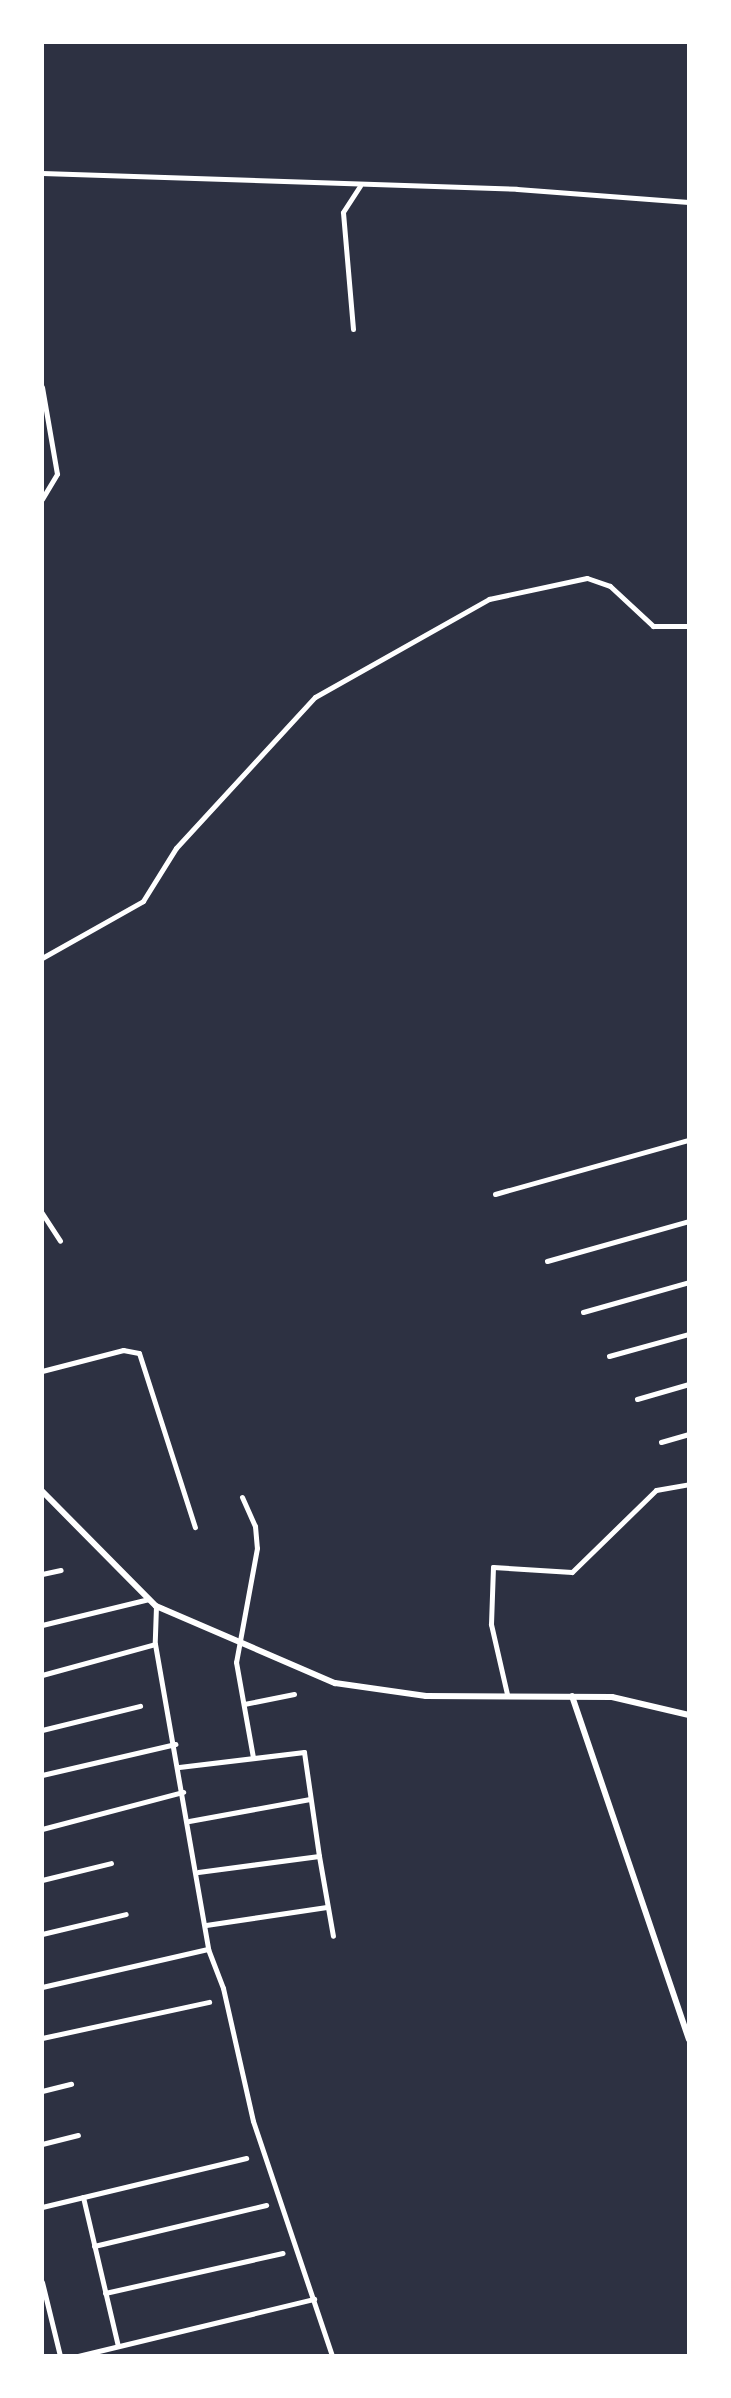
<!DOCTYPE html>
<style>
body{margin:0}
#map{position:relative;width:731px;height:2398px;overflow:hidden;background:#2d3142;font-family:Manrope,sans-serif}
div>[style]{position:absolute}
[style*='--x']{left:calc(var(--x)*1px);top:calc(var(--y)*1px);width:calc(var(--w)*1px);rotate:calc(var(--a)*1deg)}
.minor>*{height:5px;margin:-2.5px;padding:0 2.5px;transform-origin:2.5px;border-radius:2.5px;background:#fff}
.tertiary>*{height:6px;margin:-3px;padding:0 3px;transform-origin:3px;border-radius:3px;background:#fff}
span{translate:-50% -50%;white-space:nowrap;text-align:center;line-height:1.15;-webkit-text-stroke:6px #fff;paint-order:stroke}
.frame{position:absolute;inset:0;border:44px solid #fff;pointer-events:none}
</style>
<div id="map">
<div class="minor">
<div style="--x:42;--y:173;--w:475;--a:1.9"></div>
<div style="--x:517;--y:189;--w:172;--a:4.3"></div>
<div style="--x:353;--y:329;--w:117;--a:-94.9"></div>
<div style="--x:343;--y:212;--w:31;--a:-57"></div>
<div style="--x:42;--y:387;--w:88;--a:80.2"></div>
<div style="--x:57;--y:474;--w:29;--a:121"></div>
<div style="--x:42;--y:958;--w:116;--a:-29.4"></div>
<div style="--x:143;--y:901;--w:62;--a:-58.1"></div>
<div style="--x:176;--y:848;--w:205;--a:-47.4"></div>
<div style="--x:315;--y:697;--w:200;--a:-29.4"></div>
<div style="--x:489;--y:599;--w:100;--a:-12.1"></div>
<div style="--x:587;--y:578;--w:24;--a:19"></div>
<div style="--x:610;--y:586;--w:59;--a:42.9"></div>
<div style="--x:653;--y:626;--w:36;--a:0"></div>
<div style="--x:495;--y:1194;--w:201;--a:-15.6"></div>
<div style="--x:42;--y:1213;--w:33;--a:57"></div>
<div style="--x:547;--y:1261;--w:148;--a:-15.7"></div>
<div style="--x:583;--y:1312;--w:110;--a:-15.8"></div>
<div style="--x:609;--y:1356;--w:83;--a:-15.4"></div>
<div style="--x:42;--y:1371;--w:84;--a:-14.5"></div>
<div style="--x:123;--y:1350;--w:16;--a:11"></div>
<div style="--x:139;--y:1353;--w:183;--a:72.2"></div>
<div style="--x:637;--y:1399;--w:54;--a:-16.1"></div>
<div style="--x:661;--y:1442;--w:29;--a:-16"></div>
<div style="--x:242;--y:1497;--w:32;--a:66"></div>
<div style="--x:255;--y:1526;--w:22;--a:85"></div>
<div style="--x:257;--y:1548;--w:116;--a:100.4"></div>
<div style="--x:236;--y:1662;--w:97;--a:79.9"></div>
<div style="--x:42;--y:1574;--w:19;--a:-12"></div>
<div style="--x:156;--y:1606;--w:38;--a:92"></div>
<div style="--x:155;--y:1644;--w:310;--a:80.1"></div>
<div style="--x:208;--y:1949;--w:42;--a:69"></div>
<div style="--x:223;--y:1988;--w:136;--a:77.3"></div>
<div style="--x:253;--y:2121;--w:248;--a:71.4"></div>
<div style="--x:42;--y:1625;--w:110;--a:-13.7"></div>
<div style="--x:42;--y:1675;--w:117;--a:-15.3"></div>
<div style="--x:507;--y:1694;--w:72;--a:-102.9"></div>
<div style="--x:491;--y:1624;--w:57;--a:-88"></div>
<div style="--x:493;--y:1567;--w:79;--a:3.6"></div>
<div style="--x:572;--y:1572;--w:117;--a:-44.3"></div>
<div style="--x:656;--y:1490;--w:34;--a:-10"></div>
<div style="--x:244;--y:1704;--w:51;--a:-11.3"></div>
<div style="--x:42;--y:1730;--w:101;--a:-13.8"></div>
<div style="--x:179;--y:1767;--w:126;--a:-6.8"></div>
<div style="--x:304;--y:1752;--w:105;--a:81.8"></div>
<div style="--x:319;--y:1856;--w:122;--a:172.5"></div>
<div style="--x:42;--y:1775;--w:137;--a:-13.1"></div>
<div style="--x:189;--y:1821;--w:123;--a:-10.3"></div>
<div style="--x:42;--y:1829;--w:146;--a:-14.7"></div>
<div style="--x:319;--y:1856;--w:81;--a:80.1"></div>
<div style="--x:42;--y:1880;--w:71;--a:-13.8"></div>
<div style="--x:206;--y:1925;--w:122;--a:-8.5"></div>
<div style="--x:42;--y:1934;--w:86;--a:-13.4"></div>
<div style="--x:42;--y:1987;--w:170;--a:-12.9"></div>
<div style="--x:42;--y:2038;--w:171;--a:-12.2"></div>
<div style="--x:42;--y:2091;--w:30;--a:-14"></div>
<div style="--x:42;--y:2144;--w:37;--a:-14"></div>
<div style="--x:83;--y:2197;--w:153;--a:76.8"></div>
<div style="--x:42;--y:2207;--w:210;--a:-13.5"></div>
<div style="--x:94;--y:2246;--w:177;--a:-13.4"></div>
<div style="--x:42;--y:2282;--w:76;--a:76.3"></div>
<div style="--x:105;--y:2293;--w:182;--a:-12.7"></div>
<div style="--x:78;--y:2356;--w:243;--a:-13.6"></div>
</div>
<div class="tertiary">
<div style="--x:42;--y:1491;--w:162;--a:45.3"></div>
<div style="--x:156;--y:1606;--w:195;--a:23.3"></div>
<div style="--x:335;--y:1683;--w:92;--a:8.1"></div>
<div style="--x:426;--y:1696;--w:186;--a:0.3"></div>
<div style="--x:612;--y:1697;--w:79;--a:13.2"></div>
<div style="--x:572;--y:1696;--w:363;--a:71.2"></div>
</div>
<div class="frame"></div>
</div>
